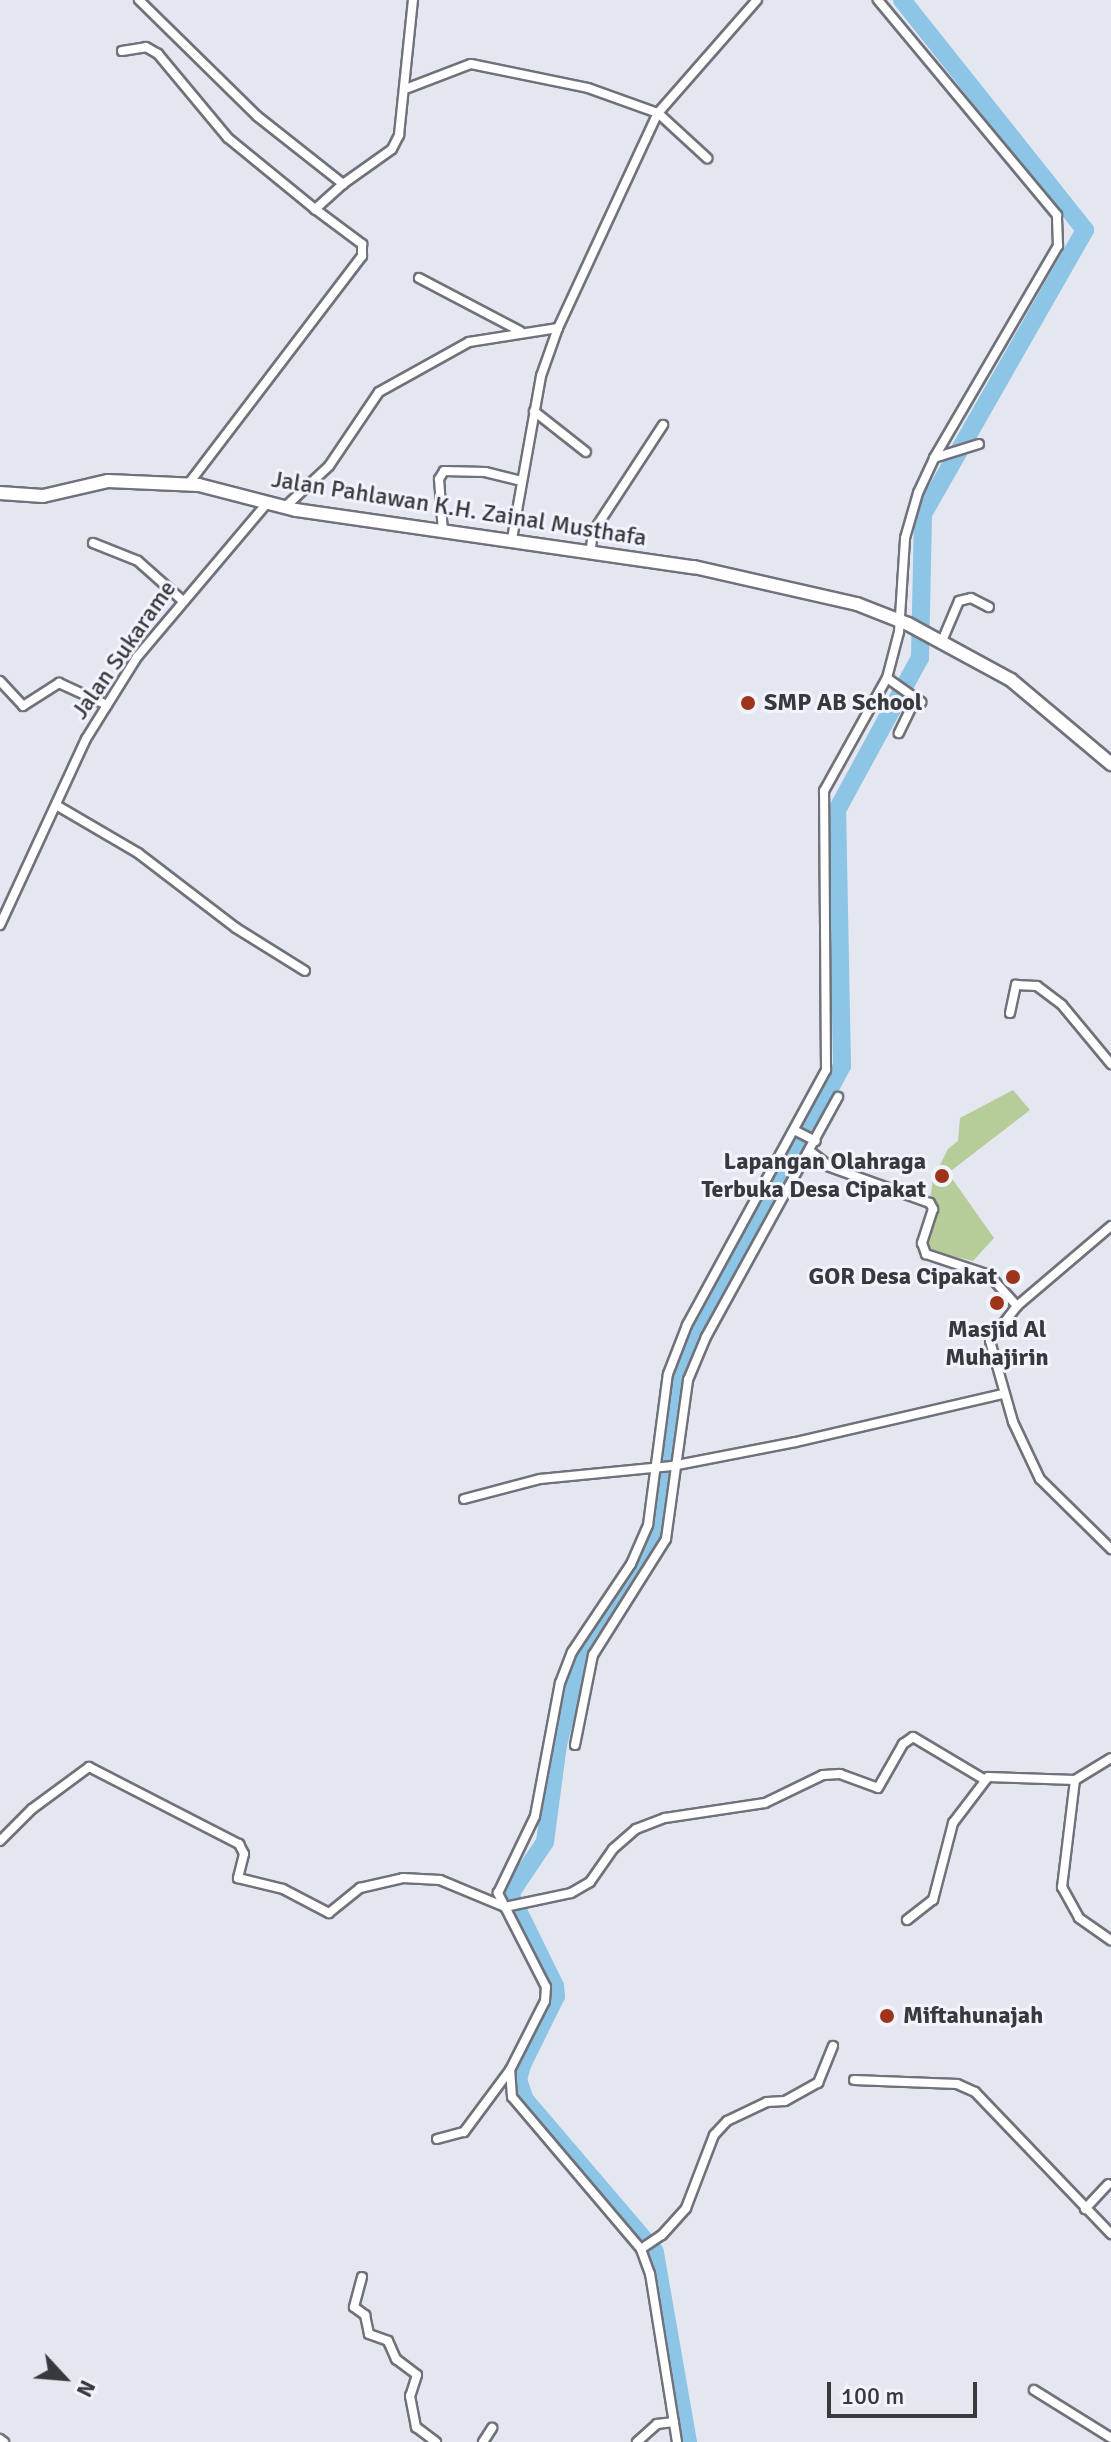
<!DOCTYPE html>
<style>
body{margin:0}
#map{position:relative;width:1111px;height:2442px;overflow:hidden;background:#e4e6f0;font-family:Signika,sans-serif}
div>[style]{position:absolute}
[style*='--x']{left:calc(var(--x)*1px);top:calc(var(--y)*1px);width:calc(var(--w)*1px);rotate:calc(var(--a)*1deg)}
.green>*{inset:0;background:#b6cc99}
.river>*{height:18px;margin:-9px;padding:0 9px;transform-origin:9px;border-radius:9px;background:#8dc5e6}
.roads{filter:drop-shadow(2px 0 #70727a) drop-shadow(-2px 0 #70727a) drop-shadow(0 2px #70727a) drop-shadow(0 -2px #70727a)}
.street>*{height:8px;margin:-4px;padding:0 4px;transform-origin:4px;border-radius:4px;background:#fff}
.secondary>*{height:12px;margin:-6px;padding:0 6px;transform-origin:6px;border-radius:6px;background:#fff}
.dots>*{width:22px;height:22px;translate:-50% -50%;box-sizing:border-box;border:4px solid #f1f3fd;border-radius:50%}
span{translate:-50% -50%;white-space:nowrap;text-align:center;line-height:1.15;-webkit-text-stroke:6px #f1f3fd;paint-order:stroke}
.street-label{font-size:24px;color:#38393c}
.poi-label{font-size:24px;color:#38393c;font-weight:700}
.left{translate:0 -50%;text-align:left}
.right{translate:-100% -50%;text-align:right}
.north{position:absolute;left:24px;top:2338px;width:80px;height:80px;-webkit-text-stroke:6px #f1f3fd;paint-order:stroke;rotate:116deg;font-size:22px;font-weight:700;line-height:32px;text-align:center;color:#38393c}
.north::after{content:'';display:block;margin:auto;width:28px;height:36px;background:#38393c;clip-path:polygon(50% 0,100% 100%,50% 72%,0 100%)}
.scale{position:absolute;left:827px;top:2382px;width:150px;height:36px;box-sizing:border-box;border:4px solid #38393c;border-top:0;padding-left:10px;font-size:24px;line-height:28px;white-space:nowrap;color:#38393c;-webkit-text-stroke:6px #f1f3fd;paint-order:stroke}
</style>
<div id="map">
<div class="green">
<div style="clip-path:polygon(1013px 1090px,1030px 1110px,948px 1173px,994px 1238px,973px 1261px,923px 1249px,933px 1179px,948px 1149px,958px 1141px,960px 1118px)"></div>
</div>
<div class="river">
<div style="--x:688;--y:2442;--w:193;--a:-99.9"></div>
<div style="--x:655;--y:2252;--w:200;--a:-130.5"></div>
<div style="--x:525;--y:2100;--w:21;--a:-109"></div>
<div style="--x:518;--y:2080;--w:16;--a:-75"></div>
<div style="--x:522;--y:2065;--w:77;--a:-63.8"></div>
<div style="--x:556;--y:1996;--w:10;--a:-96"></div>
<div style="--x:555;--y:1986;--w:102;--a:-116.1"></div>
<div style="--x:510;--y:1894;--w:63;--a:-56.1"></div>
<div style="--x:545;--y:1842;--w:98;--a:-82.4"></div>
<div style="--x:558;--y:1745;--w:96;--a:-75.5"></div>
<div style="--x:582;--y:1652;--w:136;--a:-56.4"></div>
<div style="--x:657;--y:1539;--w:159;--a:-83.5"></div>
<div style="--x:675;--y:1381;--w:357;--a:-62.1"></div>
<div style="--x:842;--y:1066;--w:256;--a:-91.1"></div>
<div style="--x:837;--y:810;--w:173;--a:-61.4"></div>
<div style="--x:920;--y:658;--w:144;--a:-88.8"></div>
<div style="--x:923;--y:514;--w:327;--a:-60.3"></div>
<div style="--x:1085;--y:230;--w:294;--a:-128.5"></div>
</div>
<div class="roads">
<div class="street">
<div style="--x:139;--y:0;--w:165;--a:44.5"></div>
<div style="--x:257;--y:116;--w:110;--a:38.3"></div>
<div style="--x:343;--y:184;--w:38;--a:138"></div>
<div style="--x:315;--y:209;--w:59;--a:36.7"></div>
<div style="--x:362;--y:244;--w:12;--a:90"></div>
<div style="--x:362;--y:256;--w:287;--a:127.3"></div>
<div style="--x:122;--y:51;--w:24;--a:-9"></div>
<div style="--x:146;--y:47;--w:14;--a:30"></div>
<div style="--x:158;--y:54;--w:109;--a:50.2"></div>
<div style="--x:228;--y:138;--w:112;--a:39.2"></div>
<div style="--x:408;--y:88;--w:67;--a:-20.9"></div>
<div style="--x:471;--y:64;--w:119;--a:11.6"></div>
<div style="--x:588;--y:88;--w:74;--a:19.7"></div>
<div style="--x:658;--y:113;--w:67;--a:42.6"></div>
<div style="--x:343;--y:184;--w:60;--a:-35.5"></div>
<div style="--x:392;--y:149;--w:16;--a:-63"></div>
<div style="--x:399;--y:135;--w:136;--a:-84.1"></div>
<div style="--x:419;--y:278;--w:114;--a:27.7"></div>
<div style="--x:534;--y:411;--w:66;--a:38.3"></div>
<div style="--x:934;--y:458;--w:47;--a:-17.3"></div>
<div style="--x:285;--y:507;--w:60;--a:-43"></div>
<div style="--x:329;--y:466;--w:89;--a:-56"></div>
<div style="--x:379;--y:392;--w:103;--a:-29.1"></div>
<div style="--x:469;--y:342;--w:90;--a:-8.9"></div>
<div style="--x:443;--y:532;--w:53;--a:-94.3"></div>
<div style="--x:439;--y:479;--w:9;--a:-58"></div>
<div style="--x:444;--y:471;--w:41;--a:1.4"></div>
<div style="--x:485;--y:472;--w:36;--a:14"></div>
<div style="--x:512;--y:539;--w:166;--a:-79.9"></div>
<div style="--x:541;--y:376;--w:51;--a:-70.5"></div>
<div style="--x:558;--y:328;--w:237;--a:-65.1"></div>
<div style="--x:658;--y:113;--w:150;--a:-48.8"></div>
<div style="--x:93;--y:543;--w:48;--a:21.8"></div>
<div style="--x:138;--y:561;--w:59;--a:41.6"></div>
<div style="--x:590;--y:554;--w:22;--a:-82"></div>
<div style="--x:593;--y:532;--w:128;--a:-56.8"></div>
<div style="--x:942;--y:641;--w:43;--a:-67"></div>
<div style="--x:959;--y:601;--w:12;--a:-14"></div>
<div style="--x:971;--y:598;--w:20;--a:27"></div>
<div style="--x:887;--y:678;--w:42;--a:35.2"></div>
<div style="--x:921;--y:702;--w:12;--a:149"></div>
<div style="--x:911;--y:708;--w:28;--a:116"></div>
<div style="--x:0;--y:681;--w:34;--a:47"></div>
<div style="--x:23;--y:706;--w:43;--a:-32.6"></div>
<div style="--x:59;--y:683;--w:53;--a:24.6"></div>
<div style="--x:56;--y:805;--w:95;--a:30.3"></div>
<div style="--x:138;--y:853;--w:123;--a:37.4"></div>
<div style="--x:236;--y:928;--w:81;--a:31.9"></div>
<div style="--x:0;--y:925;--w:205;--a:-65.2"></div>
<div style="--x:86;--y:739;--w:97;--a:-58.1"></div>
<div style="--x:137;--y:657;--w:202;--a:-49.8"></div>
<div style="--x:1010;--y:1013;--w:29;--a:-78"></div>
<div style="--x:1016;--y:985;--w:21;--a:3"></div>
<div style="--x:1037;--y:986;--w:31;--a:37"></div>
<div style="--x:1062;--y:1005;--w:77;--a:50.3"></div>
<div style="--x:796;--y:1131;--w:22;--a:27"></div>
<div style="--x:811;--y:1152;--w:24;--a:38"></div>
<div style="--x:830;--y:1167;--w:106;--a:19.8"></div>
<div style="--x:930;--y:1203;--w:7;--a:63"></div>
<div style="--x:933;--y:1209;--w:36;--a:108"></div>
<div style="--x:922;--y:1243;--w:12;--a:70"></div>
<div style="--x:926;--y:1254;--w:66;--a:18.4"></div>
<div style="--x:989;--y:1275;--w:42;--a:47.9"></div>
<div style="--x:1111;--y:1226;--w:123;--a:139.6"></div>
<div style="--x:1017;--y:1306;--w:44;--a:127.6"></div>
<div style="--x:990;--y:1341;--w:84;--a:74.1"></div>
<div style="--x:1013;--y:1422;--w:63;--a:64.7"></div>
<div style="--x:1040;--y:1479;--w:100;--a:44.6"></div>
<div style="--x:464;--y:1499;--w:79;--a:-14.7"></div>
<div style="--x:540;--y:1479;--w:133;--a:-5.6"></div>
<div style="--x:672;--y:1466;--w:126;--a:-11"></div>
<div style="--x:796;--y:1442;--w:212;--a:-13.1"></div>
<div style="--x:575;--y:1745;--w:92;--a:-78.7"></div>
<div style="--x:593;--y:1655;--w:137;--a:-57.8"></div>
<div style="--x:666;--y:1539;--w:161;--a:-82.1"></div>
<div style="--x:688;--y:1380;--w:47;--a:-67.3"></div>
<div style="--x:706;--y:1337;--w:274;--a:-61.2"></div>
<div style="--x:1075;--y:1780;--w:108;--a:96.9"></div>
<div style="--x:1062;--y:1887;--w:35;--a:61"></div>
<div style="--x:1079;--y:1918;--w:39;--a:35"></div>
<div style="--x:0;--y:1841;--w:45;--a:-45"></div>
<div style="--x:32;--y:1809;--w:71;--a:-36.4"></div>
<div style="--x:89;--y:1767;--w:169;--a:27.2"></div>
<div style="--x:239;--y:1844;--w:11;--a:63"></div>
<div style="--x:244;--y:1854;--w:25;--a:104"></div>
<div style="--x:238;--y:1878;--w:46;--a:13.7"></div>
<div style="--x:283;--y:1889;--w:52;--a:27.6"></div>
<div style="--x:329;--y:1913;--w:40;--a:-39"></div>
<div style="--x:360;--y:1888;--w:44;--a:-13.1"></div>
<div style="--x:403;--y:1878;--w:37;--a:3"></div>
<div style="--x:440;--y:1880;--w:70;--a:22.6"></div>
<div style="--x:505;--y:1907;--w:67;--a:-12"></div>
<div style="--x:571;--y:1893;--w:22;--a:-30"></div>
<div style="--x:590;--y:1882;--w:40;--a:-55.1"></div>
<div style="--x:613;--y:1849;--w:30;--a:-41"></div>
<div style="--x:636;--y:1829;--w:31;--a:-21"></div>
<div style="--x:665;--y:1818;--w:101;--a:-8.5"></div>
<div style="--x:765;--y:1803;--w:64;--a:-25.8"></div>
<div style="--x:823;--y:1775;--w:17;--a:-3"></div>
<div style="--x:840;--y:1774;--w:40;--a:20.2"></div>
<div style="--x:878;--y:1788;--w:51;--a:-60.4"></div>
<div style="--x:903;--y:1744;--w:12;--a:-35"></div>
<div style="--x:913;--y:1737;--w:84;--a:30.8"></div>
<div style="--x:907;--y:1920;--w:33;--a:-38"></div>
<div style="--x:933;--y:1900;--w:80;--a:-75.4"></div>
<div style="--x:953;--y:1823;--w:58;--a:-52.7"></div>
<div style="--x:988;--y:1777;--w:87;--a:2"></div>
<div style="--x:1075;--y:1780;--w:42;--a:-31.4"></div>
<div style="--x:854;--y:2080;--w:103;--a:2.2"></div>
<div style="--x:957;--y:2084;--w:20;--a:24"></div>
<div style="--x:975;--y:2092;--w:197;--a:46.2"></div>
<div style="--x:437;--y:2139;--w:28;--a:-15"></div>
<div style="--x:464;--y:2132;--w:77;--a:-53.4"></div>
<div style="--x:1085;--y:2209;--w:34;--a:-47"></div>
<div style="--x:641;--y:2249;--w:25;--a:-34"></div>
<div style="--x:662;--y:2235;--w:36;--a:-48"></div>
<div style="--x:686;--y:2208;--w:78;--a:-69"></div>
<div style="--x:714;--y:2135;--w:19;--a:-47"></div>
<div style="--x:727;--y:2121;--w:44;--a:-25.4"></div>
<div style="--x:767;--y:2102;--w:18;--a:-3"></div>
<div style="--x:785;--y:2101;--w:38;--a:-29"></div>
<div style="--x:818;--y:2083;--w:40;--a:-68"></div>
<div style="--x:362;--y:2277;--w:31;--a:105"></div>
<div style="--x:354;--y:2307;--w:14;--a:36"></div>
<div style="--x:365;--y:2315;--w:19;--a:78"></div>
<div style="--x:369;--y:2334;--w:20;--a:20"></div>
<div style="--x:388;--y:2341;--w:20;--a:66"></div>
<div style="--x:396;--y:2359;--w:26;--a:37"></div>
<div style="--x:417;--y:2375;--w:22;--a:108"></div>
<div style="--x:410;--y:2396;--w:32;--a:79"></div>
<div style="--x:416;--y:2427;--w:25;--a:37"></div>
<div style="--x:1034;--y:2390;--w:91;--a:31.9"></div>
<div style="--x:0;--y:2439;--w:5;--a:37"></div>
<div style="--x:483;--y:2442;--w:17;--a:-57"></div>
<div style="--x:637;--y:2442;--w:27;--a:-42"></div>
<div style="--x:657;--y:2424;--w:17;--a:-7"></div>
<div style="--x:677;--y:2442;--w:170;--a:-99.1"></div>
<div style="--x:650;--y:2274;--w:27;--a:-110"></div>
<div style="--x:641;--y:2249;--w:199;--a:-130.3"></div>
<div style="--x:512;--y:2097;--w:27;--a:-94"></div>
<div style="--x:510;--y:2070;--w:77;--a:-63.1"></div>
<div style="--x:545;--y:2001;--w:14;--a:-86"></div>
<div style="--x:546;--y:1987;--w:106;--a:-117.1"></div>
<div style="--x:498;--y:1893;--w:85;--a:-64.3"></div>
<div style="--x:535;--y:1816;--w:135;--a:-79.4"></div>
<div style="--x:560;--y:1683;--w:33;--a:-69"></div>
<div style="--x:572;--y:1652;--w:106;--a:-56.2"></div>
<div style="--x:631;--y:1564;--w:43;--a:-66.4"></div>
<div style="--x:648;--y:1525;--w:152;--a:-82.5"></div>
<div style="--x:668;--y:1374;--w:53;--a:-68.8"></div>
<div style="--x:687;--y:1325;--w:290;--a:-61.4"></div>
<div style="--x:826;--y:1070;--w:279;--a:-90.4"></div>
<div style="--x:824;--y:791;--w:129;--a:-60.9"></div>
<div style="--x:887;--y:678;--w:48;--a:-75.4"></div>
<div style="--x:899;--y:632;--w:94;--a:-86.3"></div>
<div style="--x:905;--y:538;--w:47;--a:-73.9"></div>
<div style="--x:918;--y:493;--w:38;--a:-65"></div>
<div style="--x:934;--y:458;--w:246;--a:-59.7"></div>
<div style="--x:1058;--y:246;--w:31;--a:-92"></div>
<div style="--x:1057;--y:215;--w:280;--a:-129.8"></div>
</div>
<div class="secondary">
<div style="--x:0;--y:493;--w:43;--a:4"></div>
<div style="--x:43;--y:496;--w:67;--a:-13"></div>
<div style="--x:108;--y:481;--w:91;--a:2.5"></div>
<div style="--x:199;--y:485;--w:100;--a:14.5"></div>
<div style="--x:296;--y:510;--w:402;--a:8.2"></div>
<div style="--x:694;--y:567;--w:167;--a:12.8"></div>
<div style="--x:857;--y:604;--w:55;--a:21.4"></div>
<div style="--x:908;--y:624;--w:117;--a:28.5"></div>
<div style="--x:1011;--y:680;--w:131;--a:40"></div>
</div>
</div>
<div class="dots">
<div style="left:748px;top:703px;background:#9d341b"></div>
<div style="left:942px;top:1176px;background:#9d341b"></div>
<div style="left:1013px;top:1277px;background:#9d341b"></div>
<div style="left:997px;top:1303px;background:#9d341b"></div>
<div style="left:887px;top:2016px;background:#9d341b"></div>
</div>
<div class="street-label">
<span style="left:459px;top:509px;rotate:9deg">Jalan Pahlawan K.H. Zainal Musthafa</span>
<span style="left:124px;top:650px;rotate:-55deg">Jalan Sukarame</span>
</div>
<div class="poi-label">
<span class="left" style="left:764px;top:703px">SMP AB School</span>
<span class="right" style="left:926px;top:1176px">Lapangan Olahraga<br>Terbuka Desa Cipakat</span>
<span class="right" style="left:997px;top:1277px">GOR Desa Cipakat</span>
<span style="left:997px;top:1344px">Masjid Al<br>Muhajirin</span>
<span class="left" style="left:903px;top:2016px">Miftahunajah</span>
</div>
<div class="north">N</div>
<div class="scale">100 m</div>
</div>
